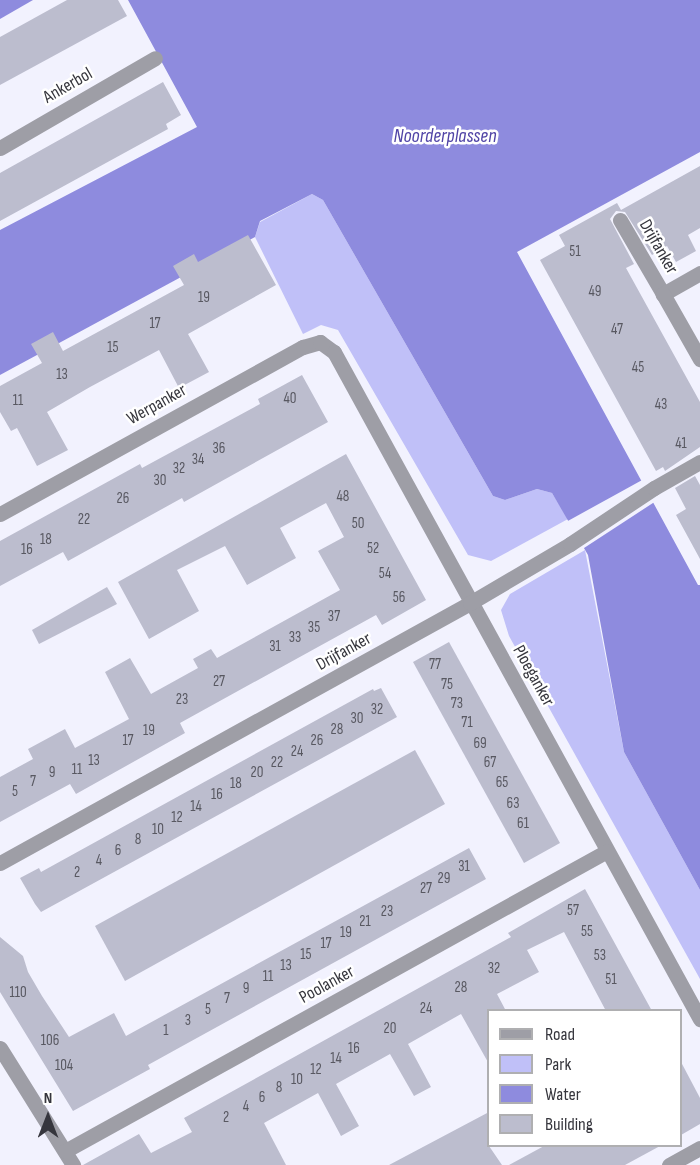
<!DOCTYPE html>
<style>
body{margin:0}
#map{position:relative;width:700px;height:1165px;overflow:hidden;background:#f2f2fe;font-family:"Sofia Sans Condensed",sans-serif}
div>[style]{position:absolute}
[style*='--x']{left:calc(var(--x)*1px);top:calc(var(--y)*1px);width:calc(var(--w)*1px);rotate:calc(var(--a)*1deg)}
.green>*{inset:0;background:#c0c0f8}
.water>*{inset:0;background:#8e8bde}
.pier>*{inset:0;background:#f2f2fe}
.building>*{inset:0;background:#bcbdce}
.minor>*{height:15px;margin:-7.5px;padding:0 7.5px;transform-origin:7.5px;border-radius:7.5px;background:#9e9ea6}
span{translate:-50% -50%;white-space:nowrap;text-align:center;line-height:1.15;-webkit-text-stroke:5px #fff;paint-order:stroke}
.number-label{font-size:15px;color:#585861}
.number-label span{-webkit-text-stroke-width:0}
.street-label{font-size:18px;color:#36363d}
.water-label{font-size:20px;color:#5044a6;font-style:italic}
.legend{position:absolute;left:487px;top:1009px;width:195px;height:138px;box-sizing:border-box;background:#fff;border:2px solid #afafb1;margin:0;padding:8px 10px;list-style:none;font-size:18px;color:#36363d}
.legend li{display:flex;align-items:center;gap:12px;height:30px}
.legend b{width:30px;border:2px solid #afafb1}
.north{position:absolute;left:18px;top:1087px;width:60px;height:60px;-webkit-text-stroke:4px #fff;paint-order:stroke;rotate:0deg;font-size:16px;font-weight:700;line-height:24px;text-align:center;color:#36363d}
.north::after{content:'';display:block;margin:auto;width:21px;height:27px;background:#36363d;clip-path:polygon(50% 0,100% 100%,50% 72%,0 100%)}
</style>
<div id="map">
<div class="green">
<div style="clip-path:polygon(312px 194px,323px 200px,493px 496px,505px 500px,537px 489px,552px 493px,568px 519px,491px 561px,468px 555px,338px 330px,321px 325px,303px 334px,255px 237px,260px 222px)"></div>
<div style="clip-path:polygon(585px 550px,624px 752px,700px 890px,700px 979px,509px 636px,501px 610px,510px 594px)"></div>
</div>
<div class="water">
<div style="clip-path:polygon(0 0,33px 0,0 19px)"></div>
<div style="clip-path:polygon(128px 0,700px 0,700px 152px,517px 252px,698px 585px,700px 585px,700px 890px,624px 752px,588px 555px,552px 493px,537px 489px,505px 500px,493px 496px,323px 200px,312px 194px,260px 221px,255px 237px,0 375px,0 230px,197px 127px)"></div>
</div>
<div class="pier">
<div style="clip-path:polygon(644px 479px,656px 501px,581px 550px,566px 522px)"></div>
</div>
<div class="building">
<div style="clip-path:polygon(67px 0,118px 0,127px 16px,0 85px,0 37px)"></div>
<div style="clip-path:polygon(163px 82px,181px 115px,166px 124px,168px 129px,0 221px,0 173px)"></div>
<div style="clip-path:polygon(700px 166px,700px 228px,688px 235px,696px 251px,676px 262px,667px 246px,652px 255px,625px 212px,616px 211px,610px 219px,634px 264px,626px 268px,700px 402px,700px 447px,665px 471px,663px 467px,656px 471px,540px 260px,565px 246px,559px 235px,617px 203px,621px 210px)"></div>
<div style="clip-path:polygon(248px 235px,276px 285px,188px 334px,209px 372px,179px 388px,159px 350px,90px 387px,47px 412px,68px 450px,37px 466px,17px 428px,11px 431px,0 412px,0 386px,42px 363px,31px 344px,53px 332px,63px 351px,184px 285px,173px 266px,194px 254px,198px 262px)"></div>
<div style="clip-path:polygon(302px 375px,328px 422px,184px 502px,182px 498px,68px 561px,63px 552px,0 586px,0 541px,140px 464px,142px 468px,260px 404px,258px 399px)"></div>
<div style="clip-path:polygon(346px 454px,426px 600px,382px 625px,376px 615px,180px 723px,185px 733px,76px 794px,70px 784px,0 822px,0 777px,33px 759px,28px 749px,65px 729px,75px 748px,129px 719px,105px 672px,130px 658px,151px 694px,198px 668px,193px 659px,211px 649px,217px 658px,340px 590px,318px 551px,344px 537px,326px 503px,280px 528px,296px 558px,247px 585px,225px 546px,177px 570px,199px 611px,149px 639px,118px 582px)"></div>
<div style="clip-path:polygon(695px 476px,700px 485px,700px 559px,676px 515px,686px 509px,675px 488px)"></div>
<div style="clip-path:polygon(107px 587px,117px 604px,39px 644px,32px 630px)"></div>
<div style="clip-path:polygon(449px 642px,560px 843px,524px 863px,413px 662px)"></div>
<div style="clip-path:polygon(381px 688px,397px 717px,41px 912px,35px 904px,20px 878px,39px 868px,41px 872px,373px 689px,374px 691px)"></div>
<div style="clip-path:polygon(415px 750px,445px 804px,125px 981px,95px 926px)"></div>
<div style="clip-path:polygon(469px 848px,486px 879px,186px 1044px,148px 1065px,150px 1069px,73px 1111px,0 992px,0 937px,23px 956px,28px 972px,42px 996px,69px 1037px,114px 1013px,126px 1036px)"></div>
<div style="clip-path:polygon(585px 889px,652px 1011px,606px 1011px,564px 932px,527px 950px,539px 972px,497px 994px,506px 1011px,489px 1011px,489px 1064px,461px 1014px,408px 1044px,431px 1087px,414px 1096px,390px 1054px,336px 1084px,359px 1126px,341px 1136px,318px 1093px,264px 1123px,286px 1165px,83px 1165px,139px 1134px,151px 1153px,192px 1132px,184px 1118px,511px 937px,508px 933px)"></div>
<div style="clip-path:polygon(681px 1062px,700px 1098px,700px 1124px,681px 1135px)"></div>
<div style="clip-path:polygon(489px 1112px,489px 1146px,502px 1165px,389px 1165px)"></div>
<div style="clip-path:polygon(544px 1146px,660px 1146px,625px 1165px,509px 1165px)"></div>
</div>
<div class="minor">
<div style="--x:0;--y:148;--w:179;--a:-30.1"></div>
<div style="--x:620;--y:220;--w:86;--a:59.8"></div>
<div style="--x:700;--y:273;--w:43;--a:150.4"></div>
<div style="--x:663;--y:294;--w:75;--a:60.4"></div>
<div style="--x:0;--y:514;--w:346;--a:-28.9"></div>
<div style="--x:303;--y:347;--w:18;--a:-16"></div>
<div style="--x:320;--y:342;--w:17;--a:36"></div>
<div style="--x:334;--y:352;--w:761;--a:61.25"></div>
<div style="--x:0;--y:863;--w:537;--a:-28.95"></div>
<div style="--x:470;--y:603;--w:116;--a:-30.5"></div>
<div style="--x:570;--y:544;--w:101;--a:-33.7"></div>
<div style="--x:654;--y:488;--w:53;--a:-29.5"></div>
<div style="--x:0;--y:1048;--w:138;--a:58"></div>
<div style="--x:65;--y:1151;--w:619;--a:-28.96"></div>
<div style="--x:669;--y:1165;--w:35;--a:-29"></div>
</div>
<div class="number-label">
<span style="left:575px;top:252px">51</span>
<span style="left:595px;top:292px">49</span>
<span style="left:204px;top:298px">19</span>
<span style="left:155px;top:324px">17</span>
<span style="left:617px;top:330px">47</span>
<span style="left:113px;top:348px">15</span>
<span style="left:638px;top:368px">45</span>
<span style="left:62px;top:375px">13</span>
<span style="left:290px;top:399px">40</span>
<span style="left:18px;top:401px">11</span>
<span style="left:661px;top:405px">43</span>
<span style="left:681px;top:444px">41</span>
<span style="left:219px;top:449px">36</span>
<span style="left:198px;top:460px">34</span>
<span style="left:179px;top:469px">32</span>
<span style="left:160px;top:481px">30</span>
<span style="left:343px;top:497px">48</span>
<span style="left:123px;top:499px">26</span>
<span style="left:84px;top:520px">22</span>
<span style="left:358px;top:524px">50</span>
<span style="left:46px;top:540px">18</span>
<span style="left:373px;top:549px">52</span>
<span style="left:27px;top:550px">16</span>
<span style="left:385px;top:574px">54</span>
<span style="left:399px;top:598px">56</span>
<span style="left:334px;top:617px">37</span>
<span style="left:314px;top:628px">35</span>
<span style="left:295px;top:638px">33</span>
<span style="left:275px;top:647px">31</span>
<span style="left:435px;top:665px">77</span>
<span style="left:219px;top:682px">27</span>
<span style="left:447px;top:685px">75</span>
<span style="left:182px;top:700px">23</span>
<span style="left:457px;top:704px">73</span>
<span style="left:377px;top:710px">32</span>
<span style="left:357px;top:719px">30</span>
<span style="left:467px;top:723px">71</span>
<span style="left:337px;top:730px">28</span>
<span style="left:149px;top:731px">19</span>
<span style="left:128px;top:741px">17</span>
<span style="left:317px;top:741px">26</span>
<span style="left:480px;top:744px">69</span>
<span style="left:297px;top:752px">24</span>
<span style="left:94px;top:761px">13</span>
<span style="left:277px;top:763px">22</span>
<span style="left:490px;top:763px">67</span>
<span style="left:77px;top:770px">11</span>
<span style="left:52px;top:773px">9</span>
<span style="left:257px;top:773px">20</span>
<span style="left:33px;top:782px">7</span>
<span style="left:502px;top:783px">65</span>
<span style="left:236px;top:784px">18</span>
<span style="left:15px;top:792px">5</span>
<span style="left:217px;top:795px">16</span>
<span style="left:513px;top:804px">63</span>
<span style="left:196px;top:807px">14</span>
<span style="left:177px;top:818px">12</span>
<span style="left:523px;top:824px">61</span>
<span style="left:158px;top:830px">10</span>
<span style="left:138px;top:840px">8</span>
<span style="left:118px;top:851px">6</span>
<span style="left:99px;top:861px">4</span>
<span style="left:464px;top:867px">31</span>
<span style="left:77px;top:873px">2</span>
<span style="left:444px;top:879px">29</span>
<span style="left:426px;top:889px">27</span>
<span style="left:573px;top:911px">57</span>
<span style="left:387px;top:912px">23</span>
<span style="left:365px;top:922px">21</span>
<span style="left:587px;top:932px">55</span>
<span style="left:346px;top:933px">19</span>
<span style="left:326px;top:944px">17</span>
<span style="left:306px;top:955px">15</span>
<span style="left:600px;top:956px">53</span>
<span style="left:286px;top:966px">13</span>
<span style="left:494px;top:969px">32</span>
<span style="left:268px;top:977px">11</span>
<span style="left:611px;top:980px">51</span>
<span style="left:461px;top:988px">28</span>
<span style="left:246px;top:989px">9</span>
<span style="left:18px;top:993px">110</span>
<span style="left:227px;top:999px">7</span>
<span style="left:426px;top:1009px">24</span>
<span style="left:208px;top:1010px">5</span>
<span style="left:188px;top:1021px">3</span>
<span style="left:390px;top:1029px">20</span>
<span style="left:166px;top:1031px">1</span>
<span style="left:50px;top:1041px">106</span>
<span style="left:354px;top:1049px">16</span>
<span style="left:336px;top:1059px">14</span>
<span style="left:64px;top:1066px">104</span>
<span style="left:316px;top:1070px">12</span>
<span style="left:297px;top:1080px">10</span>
<span style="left:279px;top:1088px">8</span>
<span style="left:262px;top:1098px">6</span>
<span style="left:246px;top:1107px">4</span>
<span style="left:226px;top:1118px">2</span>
</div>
<div class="street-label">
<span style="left:68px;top:86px;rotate:-30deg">Ankerbol</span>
<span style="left:658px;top:247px;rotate:60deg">Drijfanker</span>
<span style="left:157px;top:405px;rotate:-29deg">Werpanker</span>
<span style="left:344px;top:652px;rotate:-29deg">Drijfanker</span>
<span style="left:533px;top:676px;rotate:61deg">Ploeganker</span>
<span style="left:327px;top:985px;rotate:-29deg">Poolanker</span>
</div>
<div class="water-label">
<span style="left:445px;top:136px">Noorderplassen</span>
</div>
<ul class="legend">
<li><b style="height:8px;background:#9e9ea6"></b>Road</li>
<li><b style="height:16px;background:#c0c0f8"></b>Park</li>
<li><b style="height:16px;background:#8e8bde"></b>Water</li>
<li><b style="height:16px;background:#bcbdce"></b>Building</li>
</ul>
<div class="north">N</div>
</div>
